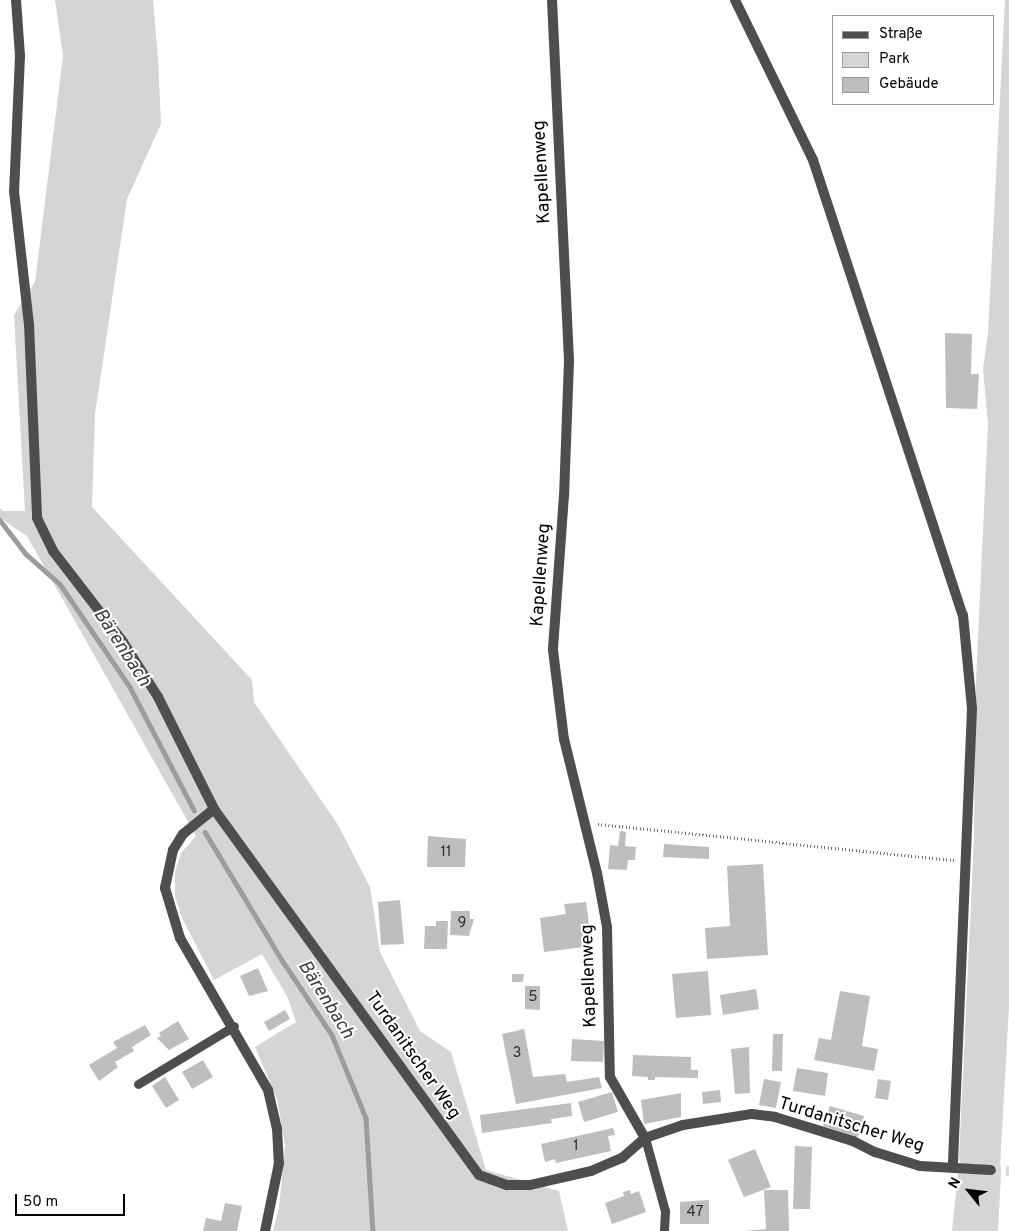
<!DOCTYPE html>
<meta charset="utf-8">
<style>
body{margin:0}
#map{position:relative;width:1009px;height:1231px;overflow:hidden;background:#fff;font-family:Overpass,sans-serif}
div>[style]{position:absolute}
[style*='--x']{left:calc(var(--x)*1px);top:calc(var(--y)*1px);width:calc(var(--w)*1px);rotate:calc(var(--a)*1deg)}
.green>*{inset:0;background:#d5d5d5}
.stream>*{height:4.5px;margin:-2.25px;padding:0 2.25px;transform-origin:2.25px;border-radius:2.25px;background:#9c9c9c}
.building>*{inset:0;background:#bebebe}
.minor-tunnel>*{height:10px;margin-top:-5px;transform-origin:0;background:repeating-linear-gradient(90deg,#d9d9d9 0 10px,transparent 0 15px)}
.path>*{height:2.5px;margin-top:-1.25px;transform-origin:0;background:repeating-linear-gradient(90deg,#707070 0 1px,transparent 0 3.5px)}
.service>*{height:9px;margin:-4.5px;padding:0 4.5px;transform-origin:4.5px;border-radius:4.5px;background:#4e4e4e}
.minor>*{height:10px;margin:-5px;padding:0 5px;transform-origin:5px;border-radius:5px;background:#4e4e4e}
span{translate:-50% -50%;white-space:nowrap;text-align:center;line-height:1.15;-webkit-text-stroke:4px #fff;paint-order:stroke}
.number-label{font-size:15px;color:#303030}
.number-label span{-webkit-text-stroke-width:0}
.street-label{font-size:18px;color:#000}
.water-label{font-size:19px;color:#3d3d3d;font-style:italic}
.legend{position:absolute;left:832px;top:15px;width:162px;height:90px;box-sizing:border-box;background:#fff;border:1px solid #999;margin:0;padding:6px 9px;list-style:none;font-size:15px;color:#000}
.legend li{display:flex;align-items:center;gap:10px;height:25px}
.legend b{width:25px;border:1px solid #999}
.north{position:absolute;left:944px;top:1166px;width:50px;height:50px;-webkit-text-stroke:4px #fff;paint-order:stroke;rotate:299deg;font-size:14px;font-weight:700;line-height:20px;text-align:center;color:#000}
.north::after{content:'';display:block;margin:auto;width:18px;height:22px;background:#000;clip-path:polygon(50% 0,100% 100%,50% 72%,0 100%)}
.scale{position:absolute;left:15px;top:1194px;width:110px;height:22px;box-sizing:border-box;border:2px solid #000;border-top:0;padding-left:6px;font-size:15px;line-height:18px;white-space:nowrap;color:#000;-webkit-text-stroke:4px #fff;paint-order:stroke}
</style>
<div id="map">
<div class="green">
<div style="clip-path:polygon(55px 0,153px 0,158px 58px,161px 124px,127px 199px,95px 414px,92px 507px,252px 680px,254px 702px,338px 825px,370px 887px,380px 952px,420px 1031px,451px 1052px,486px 1170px,559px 1191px,568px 1231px,273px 1231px,279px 1208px,285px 1145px,277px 1099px,255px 1047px,296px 1022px,287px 996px,262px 954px,214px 980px,182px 918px,175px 896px,175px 872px,181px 853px,196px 836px,27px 536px,0 518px,0 508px,3px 511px,25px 511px,14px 315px,35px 282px,63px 56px)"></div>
<div style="clip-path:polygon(1005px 0,1009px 0,1009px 1007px,1000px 1167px,961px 1165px,959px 1158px,974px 838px,975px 702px,988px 424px,983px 369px,988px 333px)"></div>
<div style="clip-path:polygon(958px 1173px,1001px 1174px,998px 1231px,952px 1231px)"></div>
</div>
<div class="stream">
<div style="--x:0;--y:520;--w:43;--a:52.6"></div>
<div style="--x:26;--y:554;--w:45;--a:41.4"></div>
<div style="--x:60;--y:584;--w:125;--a:55.8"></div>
<div style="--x:130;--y:687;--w:139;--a:62.5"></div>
<div style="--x:205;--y:832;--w:149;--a:59"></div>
<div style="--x:282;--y:960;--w:90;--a:56.3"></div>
<div style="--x:332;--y:1035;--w:90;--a:67.7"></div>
<div style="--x:366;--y:1118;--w:113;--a:86.5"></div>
</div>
<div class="building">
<div style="clip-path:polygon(945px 333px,972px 334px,971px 374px,979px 374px,977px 409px,946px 408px)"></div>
<div style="clip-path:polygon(620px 831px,626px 832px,625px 846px,636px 847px,635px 860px,628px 860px,627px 870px,608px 869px,610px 845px,618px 846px)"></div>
<div style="clip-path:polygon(428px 836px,466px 839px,465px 867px,427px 867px)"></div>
<div style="clip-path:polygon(664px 844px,709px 847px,709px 859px,663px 857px)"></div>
<div style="clip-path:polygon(763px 864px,768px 955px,707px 959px,705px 928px,730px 926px,727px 866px)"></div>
<div style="clip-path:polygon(400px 900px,404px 944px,381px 945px,378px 902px)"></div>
<div style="clip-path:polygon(586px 902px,592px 946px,544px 952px,540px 918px,566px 914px,564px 904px)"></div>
<div style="clip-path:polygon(451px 911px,470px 911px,470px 919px,474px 919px,469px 936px,450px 935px)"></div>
<div style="clip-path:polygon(436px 921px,448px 921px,447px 949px,424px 949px,425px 926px,436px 926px)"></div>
<div style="clip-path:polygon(258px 968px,268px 991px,249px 996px,240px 976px)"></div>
<div style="clip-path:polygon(708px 971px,711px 1015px,676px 1018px,672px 974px)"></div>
<div style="clip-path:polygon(512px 974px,524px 974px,523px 982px,512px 982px)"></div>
<div style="clip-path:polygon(525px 986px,540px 986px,540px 1010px,525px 1009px)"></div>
<div style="clip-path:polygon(756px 989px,759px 1009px,723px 1015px,720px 995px)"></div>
<div style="clip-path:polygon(840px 991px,870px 996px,862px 1046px,878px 1049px,874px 1071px,814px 1060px,819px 1038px,831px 1040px)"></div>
<div style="clip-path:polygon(285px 1010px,290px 1019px,269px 1031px,264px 1022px)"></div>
<div style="clip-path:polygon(178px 1021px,189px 1039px,169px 1050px,157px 1038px,161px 1036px,159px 1033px)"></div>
<div style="clip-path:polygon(145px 1025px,151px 1035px,132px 1047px,134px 1051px,115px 1062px,118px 1067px,99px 1081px,89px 1065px,117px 1048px,113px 1042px)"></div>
<div style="clip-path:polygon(524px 1029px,533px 1077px,565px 1074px,567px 1082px,599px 1077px,602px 1088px,516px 1104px,502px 1034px)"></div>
<div style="clip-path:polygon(773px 1034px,783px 1034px,782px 1071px,772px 1071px)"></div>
<div style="clip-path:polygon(572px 1039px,604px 1041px,603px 1062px,571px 1061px)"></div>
<div style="clip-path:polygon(749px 1047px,750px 1093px,735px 1094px,731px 1049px)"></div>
<div style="clip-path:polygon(633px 1055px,691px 1057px,691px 1070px,698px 1070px,698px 1078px,655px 1077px,655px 1080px,648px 1080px,648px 1077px,632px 1076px)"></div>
<div style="clip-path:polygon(203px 1060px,213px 1077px,192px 1089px,182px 1072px)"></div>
<div style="clip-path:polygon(797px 1068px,828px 1073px,825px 1096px,793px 1091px)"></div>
<div style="clip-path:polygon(165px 1077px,179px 1100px,166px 1108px,152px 1086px)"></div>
<div style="clip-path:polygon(764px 1079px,781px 1082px,776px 1108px,759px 1105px)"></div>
<div style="clip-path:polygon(878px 1079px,891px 1081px,888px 1100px,875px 1098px)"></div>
<div style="clip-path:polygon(720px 1090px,721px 1102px,703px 1104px,702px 1092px)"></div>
<div style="clip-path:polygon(612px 1092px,618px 1112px,584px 1122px,578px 1102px)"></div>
<div style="clip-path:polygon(681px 1093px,681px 1117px,644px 1124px,641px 1100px)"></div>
<div style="clip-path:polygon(571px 1103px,572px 1116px,551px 1119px,552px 1123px,482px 1133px,480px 1115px)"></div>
<div style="clip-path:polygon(830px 1106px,864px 1116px,858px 1137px,823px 1126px)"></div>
<div style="clip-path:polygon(613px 1128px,615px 1135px,608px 1136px,611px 1151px,556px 1163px,555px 1159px,545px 1162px,541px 1144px)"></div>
<div style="clip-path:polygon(795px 1146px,812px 1147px,810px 1209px,793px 1209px)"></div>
<div style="clip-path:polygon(755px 1149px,771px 1187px,744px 1197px,728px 1160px)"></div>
<div style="clip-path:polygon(630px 1190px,631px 1194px,639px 1191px,646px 1212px,612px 1224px,605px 1203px,624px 1196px,623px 1192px)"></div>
<div style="clip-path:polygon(764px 1190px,788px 1190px,789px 1231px,744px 1231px,766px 1229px)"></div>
<div style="clip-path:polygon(709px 1200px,709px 1224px,680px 1224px,680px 1202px)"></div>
<div style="clip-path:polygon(225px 1203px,242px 1206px,237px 1231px,203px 1231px,206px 1218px,221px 1221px)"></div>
</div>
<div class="minor-tunnel">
<div style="--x:991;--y:1170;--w:18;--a:3"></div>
</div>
<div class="path">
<div style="--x:598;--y:824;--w:359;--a:5.8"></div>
</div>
<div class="service">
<div style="--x:138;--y:1084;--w:112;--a:-31.1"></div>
<div style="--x:645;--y:1138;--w:76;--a:74.7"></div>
<div style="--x:665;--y:1211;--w:20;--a:93"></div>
</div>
<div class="minor">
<div style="--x:16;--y:0;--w:56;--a:85.9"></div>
<div style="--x:20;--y:56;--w:135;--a:92.5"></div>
<div style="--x:14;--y:191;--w:134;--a:83.6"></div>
<div style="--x:29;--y:324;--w:194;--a:87.6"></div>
<div style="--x:37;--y:518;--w:37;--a:64"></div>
<div style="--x:53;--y:551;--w:115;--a:52.4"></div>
<div style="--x:123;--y:642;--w:65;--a:57.5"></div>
<div style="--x:158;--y:697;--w:125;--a:63.4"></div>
<div style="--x:214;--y:809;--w:40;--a:141"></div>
<div style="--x:183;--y:834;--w:19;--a:122"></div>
<div style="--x:173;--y:850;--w:39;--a:102"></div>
<div style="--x:165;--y:888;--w:52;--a:73.3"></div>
<div style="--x:180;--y:938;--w:176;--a:59.9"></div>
<div style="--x:268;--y:1090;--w:39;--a:77"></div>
<div style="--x:277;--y:1128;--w:35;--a:87"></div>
<div style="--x:279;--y:1163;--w:69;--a:101.6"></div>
<div style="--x:552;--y:0;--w:361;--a:87.3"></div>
<div style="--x:569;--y:361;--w:134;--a:92.1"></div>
<div style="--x:564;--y:495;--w:155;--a:94.1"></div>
<div style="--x:553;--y:650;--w:90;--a:83"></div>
<div style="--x:564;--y:739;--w:138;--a:76.2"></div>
<div style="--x:597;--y:873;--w:55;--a:79.5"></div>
<div style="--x:607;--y:927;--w:150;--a:88.9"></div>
<div style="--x:610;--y:1077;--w:70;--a:60.2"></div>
<div style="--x:735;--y:0;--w:178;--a:64"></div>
<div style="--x:813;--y:160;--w:479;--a:71.8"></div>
<div style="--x:963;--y:615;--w:94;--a:84.5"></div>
<div style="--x:972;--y:709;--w:458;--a:92.4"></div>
<div style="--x:214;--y:809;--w:452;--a:54.1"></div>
<div style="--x:479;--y:1175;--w:30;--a:20"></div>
<div style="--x:507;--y:1185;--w:23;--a:0"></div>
<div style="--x:530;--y:1185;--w:63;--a:-12.9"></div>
<div style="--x:591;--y:1171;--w:34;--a:-23"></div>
<div style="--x:622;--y:1158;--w:30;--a:-41"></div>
<div style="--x:645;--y:1138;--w:40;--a:-18.9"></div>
<div style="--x:683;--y:1125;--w:70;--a:-9.1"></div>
<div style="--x:752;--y:1114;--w:23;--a:7"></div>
<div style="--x:775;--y:1117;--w:82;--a:17.1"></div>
<div style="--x:853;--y:1141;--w:25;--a:27"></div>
<div style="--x:875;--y:1152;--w:47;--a:17.3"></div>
<div style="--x:920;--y:1166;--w:71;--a:3.2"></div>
</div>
<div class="number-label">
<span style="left:446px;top:853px">11</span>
<span style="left:462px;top:924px">9</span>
<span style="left:533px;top:998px">5</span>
<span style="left:517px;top:1054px">3</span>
<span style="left:576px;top:1147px">1</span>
<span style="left:695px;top:1213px">47</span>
</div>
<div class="street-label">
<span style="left:543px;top:172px;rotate:-93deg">Kapellenweg</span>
<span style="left:542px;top:575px;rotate:-86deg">Kapellenweg</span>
<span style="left:590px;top:976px;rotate:-92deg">Kapellenweg</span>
<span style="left:412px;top:1056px;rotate:55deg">Turdanitscher Weg</span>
<span style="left:851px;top:1126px;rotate:17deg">Turdanitscher Weg</span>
</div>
<div class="water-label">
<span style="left:121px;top:648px;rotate:57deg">Bärenbach</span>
<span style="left:325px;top:1000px;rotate:58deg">Bärenbach</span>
</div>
<ul class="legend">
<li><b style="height:6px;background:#4e4e4e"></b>Straße</li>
<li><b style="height:14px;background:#d5d5d5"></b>Park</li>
<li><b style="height:14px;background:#bebebe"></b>Gebäude</li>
</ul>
<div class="north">N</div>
<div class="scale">50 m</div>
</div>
